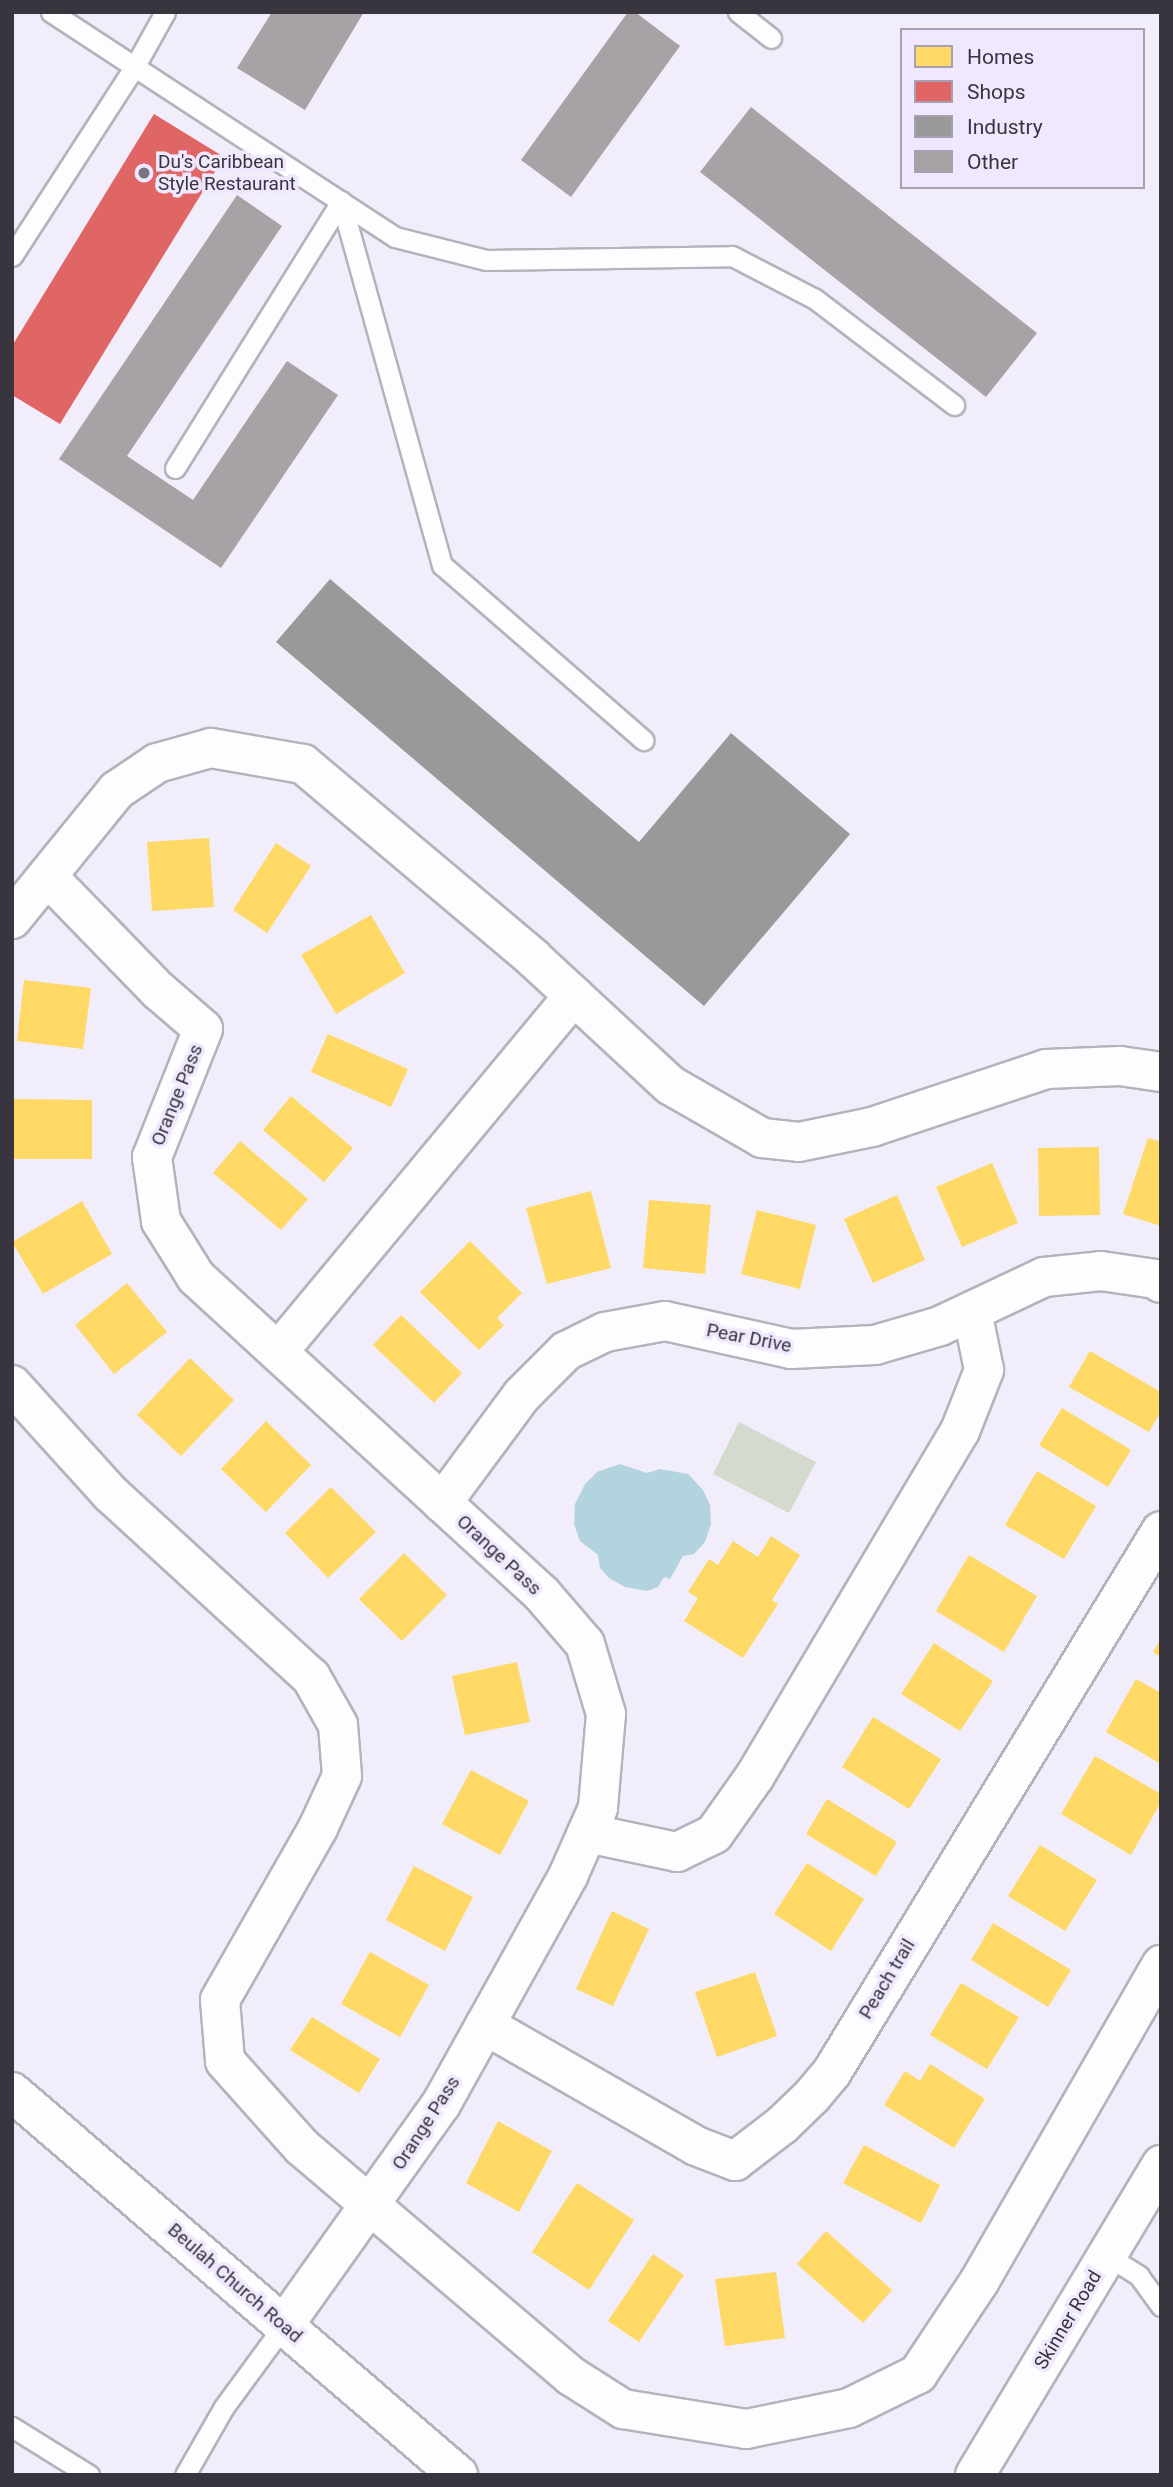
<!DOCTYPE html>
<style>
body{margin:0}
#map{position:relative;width:1173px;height:2487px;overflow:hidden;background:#f1edfa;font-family:Roboto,sans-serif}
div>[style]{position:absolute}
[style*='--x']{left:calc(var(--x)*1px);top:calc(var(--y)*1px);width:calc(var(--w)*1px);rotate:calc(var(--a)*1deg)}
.green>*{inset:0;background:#d4dace}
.water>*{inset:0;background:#b3d3df}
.homes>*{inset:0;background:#ffd966}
.shops>*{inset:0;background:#e06666}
.industry>*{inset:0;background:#999}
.building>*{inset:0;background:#a8a2a6}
.roads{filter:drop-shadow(2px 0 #b5b2bb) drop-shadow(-2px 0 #b5b2bb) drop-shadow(0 2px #b5b2bb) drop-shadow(0 -2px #b5b2bb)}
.service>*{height:19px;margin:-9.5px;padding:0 9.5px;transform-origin:9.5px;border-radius:9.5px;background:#fdfcfe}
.minor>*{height:38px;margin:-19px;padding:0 19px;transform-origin:19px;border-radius:19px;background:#fdfcfe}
.tertiary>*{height:38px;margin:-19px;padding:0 19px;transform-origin:19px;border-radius:19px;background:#fdfcfe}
.dots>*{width:19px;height:19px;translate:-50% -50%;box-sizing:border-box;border:4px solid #efe8ff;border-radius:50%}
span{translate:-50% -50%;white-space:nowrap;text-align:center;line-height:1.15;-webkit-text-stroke:7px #efe8ff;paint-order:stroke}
.poi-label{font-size:19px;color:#38353e}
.left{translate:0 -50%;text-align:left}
.street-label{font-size:19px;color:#38353e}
.frame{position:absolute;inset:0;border:14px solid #38353e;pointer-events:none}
.legend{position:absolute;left:900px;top:28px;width:245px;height:161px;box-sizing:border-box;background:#efe8ff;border:2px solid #a6a0b2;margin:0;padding:9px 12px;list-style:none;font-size:21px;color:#38353e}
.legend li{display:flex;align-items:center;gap:14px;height:35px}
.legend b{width:35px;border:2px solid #a6a0b2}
</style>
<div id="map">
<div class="green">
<div style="clip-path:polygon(739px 1422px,816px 1462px,789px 1513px,713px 1474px)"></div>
</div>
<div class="water">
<div style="clip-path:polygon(620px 1464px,647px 1473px,660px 1469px,688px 1474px,703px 1490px,710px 1505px,711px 1524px,705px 1542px,694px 1554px,683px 1556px,670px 1579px,664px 1577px,658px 1587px,647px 1591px,625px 1587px,609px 1578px,600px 1568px,598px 1555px,580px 1541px,574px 1524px,575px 1504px,585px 1484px,597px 1472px)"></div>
</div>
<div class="homes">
<div style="clip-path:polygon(209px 838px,214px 907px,152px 911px,147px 842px)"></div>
<div style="clip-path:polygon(276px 843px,311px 866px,267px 933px,233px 910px)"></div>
<div style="clip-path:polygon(371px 915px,405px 973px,336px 1014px,301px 955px)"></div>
<div style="clip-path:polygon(24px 980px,91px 988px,83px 1049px,17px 1041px)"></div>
<div style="clip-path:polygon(328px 1034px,408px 1069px,391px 1107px,311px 1072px)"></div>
<div style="clip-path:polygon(291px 1096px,353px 1148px,324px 1182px,263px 1130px)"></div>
<div style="clip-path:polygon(12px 1099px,92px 1100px,92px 1159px,12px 1159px)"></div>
<div style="clip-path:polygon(1148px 1138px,1161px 1142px,1161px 1226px,1123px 1214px)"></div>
<div style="clip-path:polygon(240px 1141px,308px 1199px,281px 1230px,213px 1173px)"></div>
<div style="clip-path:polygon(1099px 1147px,1100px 1215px,1039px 1216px,1038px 1148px)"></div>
<div style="clip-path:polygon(992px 1163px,1018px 1223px,962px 1247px,936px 1187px)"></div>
<div style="clip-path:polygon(591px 1191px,611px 1268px,547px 1284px,526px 1208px)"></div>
<div style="clip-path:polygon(897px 1195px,925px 1260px,873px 1283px,844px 1219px)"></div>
<div style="clip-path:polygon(649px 1200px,711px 1205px,705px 1274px,643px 1268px)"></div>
<div style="clip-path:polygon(82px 1201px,112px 1254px,43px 1294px,12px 1242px)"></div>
<div style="clip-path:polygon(757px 1210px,816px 1225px,800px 1289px,741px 1274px)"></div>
<div style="clip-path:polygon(470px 1241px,522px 1293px,497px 1318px,504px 1325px,479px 1350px,420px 1292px)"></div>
<div style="clip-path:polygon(127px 1283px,167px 1332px,114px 1374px,75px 1325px)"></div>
<div style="clip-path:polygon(401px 1315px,462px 1373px,434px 1403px,373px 1345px)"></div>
<div style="clip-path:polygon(1090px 1351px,1161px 1392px,1161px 1411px,1149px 1432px,1069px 1387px)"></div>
<div style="clip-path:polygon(190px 1358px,234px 1400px,181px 1456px,137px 1415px)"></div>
<div style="clip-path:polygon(1062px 1408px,1131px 1450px,1108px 1487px,1039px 1445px)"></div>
<div style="clip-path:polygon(266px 1421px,311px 1465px,266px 1512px,221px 1469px)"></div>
<div style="clip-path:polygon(1037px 1471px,1096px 1506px,1064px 1559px,1005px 1525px)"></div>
<div style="clip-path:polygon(331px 1487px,376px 1532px,328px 1578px,285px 1533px)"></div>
<div style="clip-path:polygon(771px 1536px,800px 1555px,772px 1600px,778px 1604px,743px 1658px,684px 1621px,698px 1598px,688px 1592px,709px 1559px,718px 1565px,733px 1541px,758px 1557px)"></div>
<div style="clip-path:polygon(404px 1553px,447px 1595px,402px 1641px,359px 1599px)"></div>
<div style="clip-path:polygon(969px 1555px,1037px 1596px,1004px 1652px,936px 1611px)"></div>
<div style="clip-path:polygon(1161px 1639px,1161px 1657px,1153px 1652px)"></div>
<div style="clip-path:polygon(934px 1643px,993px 1681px,960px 1731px,901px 1694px)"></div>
<div style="clip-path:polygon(517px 1662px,530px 1722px,465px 1735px,452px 1676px)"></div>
<div style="clip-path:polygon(1136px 1679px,1161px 1693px,1161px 1764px,1106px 1732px)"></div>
<div style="clip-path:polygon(873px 1717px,941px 1759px,909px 1809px,842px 1767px)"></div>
<div style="clip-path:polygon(1095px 1756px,1161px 1794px,1161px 1802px,1131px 1855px,1061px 1814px)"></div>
<div style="clip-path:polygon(471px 1770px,529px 1801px,500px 1855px,442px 1824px)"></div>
<div style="clip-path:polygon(827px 1799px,897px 1842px,876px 1876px,806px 1834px)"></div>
<div style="clip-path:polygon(1040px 1845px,1097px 1880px,1065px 1931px,1008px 1896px)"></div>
<div style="clip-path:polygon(807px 1863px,864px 1899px,831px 1951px,774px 1914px)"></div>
<div style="clip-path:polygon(414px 1866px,473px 1897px,445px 1951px,386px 1920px)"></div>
<div style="clip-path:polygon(612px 1911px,649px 1929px,613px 2006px,576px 1989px)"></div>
<div style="clip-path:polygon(993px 1923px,1071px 1970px,1048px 2007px,971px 1960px)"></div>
<div style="clip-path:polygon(370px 1952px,429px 1985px,400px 2037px,341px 2004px)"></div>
<div style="clip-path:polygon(755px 1972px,777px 2036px,717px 2057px,695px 1992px)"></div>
<div style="clip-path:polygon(961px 1983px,1019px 2017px,987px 2069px,930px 2035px)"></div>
<div style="clip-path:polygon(312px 2017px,380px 2059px,359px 2093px,290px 2050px)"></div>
<div style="clip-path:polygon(930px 2064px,985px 2099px,954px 2148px,884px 2105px,905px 2071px,920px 2081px)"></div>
<div style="clip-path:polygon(498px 2121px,552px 2151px,519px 2212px,466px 2183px)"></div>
<div style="clip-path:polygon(864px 2145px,940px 2185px,921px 2223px,843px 2183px)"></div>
<div style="clip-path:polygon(577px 2183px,634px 2220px,589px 2290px,532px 2252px)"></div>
<div style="clip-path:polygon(826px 2231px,892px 2290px,863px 2323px,797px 2264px)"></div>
<div style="clip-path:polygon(653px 2254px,684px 2275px,639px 2342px,608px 2321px)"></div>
<div style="clip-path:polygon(776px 2272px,785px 2338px,725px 2346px,715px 2279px)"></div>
</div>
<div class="shops">
<div style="clip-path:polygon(154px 114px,224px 157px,60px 424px,12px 395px,12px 346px)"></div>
</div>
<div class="industry">
<div style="clip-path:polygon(330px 579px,639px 842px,731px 733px,850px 834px,704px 1006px,276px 642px)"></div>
</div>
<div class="building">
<div style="clip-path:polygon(272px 12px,364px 12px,305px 110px,237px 68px)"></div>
<div style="clip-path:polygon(628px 12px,635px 12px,680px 46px,571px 197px,521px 160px)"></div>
<div style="clip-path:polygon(751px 107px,1037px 333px,986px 397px,700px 172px)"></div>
<div style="clip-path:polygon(237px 195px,282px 226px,127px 456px,193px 500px,287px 361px,338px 395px,221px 568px,59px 459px)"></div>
</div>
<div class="roads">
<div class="service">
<div style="--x:51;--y:12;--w:411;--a:33.2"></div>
<div style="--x:395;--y:237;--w:94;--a:14.2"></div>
<div style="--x:486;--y:260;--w:246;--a:-0.9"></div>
<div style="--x:732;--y:256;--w:93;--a:27.4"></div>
<div style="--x:815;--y:299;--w:175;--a:37.3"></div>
<div style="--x:738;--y:12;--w:42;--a:38.2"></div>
<div style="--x:341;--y:201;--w:378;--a:74.5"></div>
<div style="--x:442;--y:565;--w:267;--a:41"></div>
<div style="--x:12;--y:256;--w:226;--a:-57.1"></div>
<div style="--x:135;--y:66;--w:62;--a:-60.9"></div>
<div style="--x:175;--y:468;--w:314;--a:-58.1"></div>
<div style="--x:1106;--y:2255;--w:39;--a:32"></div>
<div style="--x:1139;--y:2276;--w:37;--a:54"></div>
<div style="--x:12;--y:2427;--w:91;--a:31.9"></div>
<div style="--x:185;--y:2475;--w:78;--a:-60.2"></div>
<div style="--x:224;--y:2407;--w:102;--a:-53.8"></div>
</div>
<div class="minor">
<div style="--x:47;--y:876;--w:161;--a:45.8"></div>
<div style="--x:159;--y:991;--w:58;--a:40.8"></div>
<div style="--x:203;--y:1029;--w:138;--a:111.7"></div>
<div style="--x:152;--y:1157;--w:65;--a:82"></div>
<div style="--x:161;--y:1221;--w:66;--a:58"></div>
<div style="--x:196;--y:1277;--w:468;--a:42.5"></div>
<div style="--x:541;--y:1593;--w:67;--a:49.2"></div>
<div style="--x:585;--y:1644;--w:73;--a:73.3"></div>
<div style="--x:606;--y:1714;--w:94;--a:94.9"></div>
<div style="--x:598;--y:1808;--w:74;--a:113.8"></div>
<div style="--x:568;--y:1876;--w:261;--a:119.1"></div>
<div style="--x:441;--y:2104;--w:271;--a:125.4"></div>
<div style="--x:12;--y:919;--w:166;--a:-50.9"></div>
<div style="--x:117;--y:790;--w:48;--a:-34"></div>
<div style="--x:157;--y:763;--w:56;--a:-15.5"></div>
<div style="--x:211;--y:748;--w:93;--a:9.9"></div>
<div style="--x:303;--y:764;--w:301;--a:40.1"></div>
<div style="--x:533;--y:958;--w:187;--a:42.8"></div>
<div style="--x:670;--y:1085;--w:106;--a:29.9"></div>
<div style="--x:762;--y:1138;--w:37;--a:6"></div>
<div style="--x:799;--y:1142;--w:75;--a:-11.6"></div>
<div style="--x:872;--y:1127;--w:183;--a:-18.4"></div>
<div style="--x:1046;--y:1069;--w:74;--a:-2.3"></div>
<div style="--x:1120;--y:1066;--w:41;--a:8.3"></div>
<div style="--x:278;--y:1352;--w:463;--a:-50.3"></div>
<div style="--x:12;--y:1385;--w:147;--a:47.8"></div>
<div style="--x:111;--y:1494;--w:271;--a:42.5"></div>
<div style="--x:311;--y:1677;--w:55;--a:60.6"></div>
<div style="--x:338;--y:1725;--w:51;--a:85.5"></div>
<div style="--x:342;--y:1776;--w:57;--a:114.8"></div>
<div style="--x:318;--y:1828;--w:198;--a:119.7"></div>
<div style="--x:220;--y:2000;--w:61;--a:85.3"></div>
<div style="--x:225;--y:2061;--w:115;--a:48.2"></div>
<div style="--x:302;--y:2147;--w:353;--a:40.4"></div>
<div style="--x:571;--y:2376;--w:62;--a:32.4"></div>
<div style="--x:623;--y:2409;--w:125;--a:9.2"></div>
<div style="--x:746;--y:2429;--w:105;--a:-11.5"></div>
<div style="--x:849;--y:2408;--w:77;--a:-26.2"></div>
<div style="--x:918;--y:2374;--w:110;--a:-56.5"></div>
<div style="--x:979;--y:2282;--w:366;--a:-60.1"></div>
<div style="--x:442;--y:1503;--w:134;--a:-53.5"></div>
<div style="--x:522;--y:1395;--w:62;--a:-45"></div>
<div style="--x:566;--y:1351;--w:43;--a:-26"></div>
<div style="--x:605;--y:1332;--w:61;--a:-10.4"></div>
<div style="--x:665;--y:1321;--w:129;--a:12.5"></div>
<div style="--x:791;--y:1349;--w:84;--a:-2.7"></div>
<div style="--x:875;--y:1345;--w:68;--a:-16.3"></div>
<div style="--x:940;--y:1326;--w:115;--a:-25.2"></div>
<div style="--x:1044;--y:1277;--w:57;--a:-6"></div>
<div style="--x:1101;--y:1271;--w:55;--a:8.4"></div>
<div style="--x:1155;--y:1279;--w:7;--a:34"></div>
<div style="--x:587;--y:1833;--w:92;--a:11.9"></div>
<div style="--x:677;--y:1852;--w:41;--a:-25.9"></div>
<div style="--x:714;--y:1834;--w:71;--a:-54.7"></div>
<div style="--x:755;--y:1776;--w:401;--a:-59.3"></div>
<div style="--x:960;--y:1431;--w:66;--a:-68.5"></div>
<div style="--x:984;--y:1370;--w:60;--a:-101.5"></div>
<div style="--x:485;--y:2025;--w:243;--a:29.8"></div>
<div style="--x:696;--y:2146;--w:42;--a:21"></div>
<div style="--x:735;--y:2161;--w:59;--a:-37.5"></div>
<div style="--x:782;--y:2125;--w:42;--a:-44"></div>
<div style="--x:812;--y:2096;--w:31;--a:-50"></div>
<div style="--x:832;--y:2072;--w:633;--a:-58.69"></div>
</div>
<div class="tertiary">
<div style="--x:12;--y:2092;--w:588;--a:40.65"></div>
<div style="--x:975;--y:2475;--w:362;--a:-59"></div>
</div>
</div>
<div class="dots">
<div style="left:144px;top:173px;background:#797580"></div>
</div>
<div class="poi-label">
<span class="left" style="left:158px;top:173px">Du's Caribbean<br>Style Restaurant</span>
</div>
<div class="street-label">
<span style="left:177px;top:1095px;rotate:-68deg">Orange Pass</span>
<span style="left:749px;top:1338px;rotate:11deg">Pear Drive</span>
<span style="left:499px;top:1555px;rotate:43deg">Orange Pass</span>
<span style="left:887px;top:1979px;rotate:-59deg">Peach trail</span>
<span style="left:426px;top:2123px;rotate:-57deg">Orange Pass</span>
<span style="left:235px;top:2283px;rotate:41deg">Beulah Church Road</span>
<span style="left:1068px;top:2320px;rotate:-59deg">Skinner Road</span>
</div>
<div class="frame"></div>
<ul class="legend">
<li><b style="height:19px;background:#ffd966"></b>Homes</li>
<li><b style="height:19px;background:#e06666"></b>Shops</li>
<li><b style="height:19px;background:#999"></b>Industry</li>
<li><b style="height:19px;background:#a8a2a6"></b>Other</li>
</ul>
</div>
